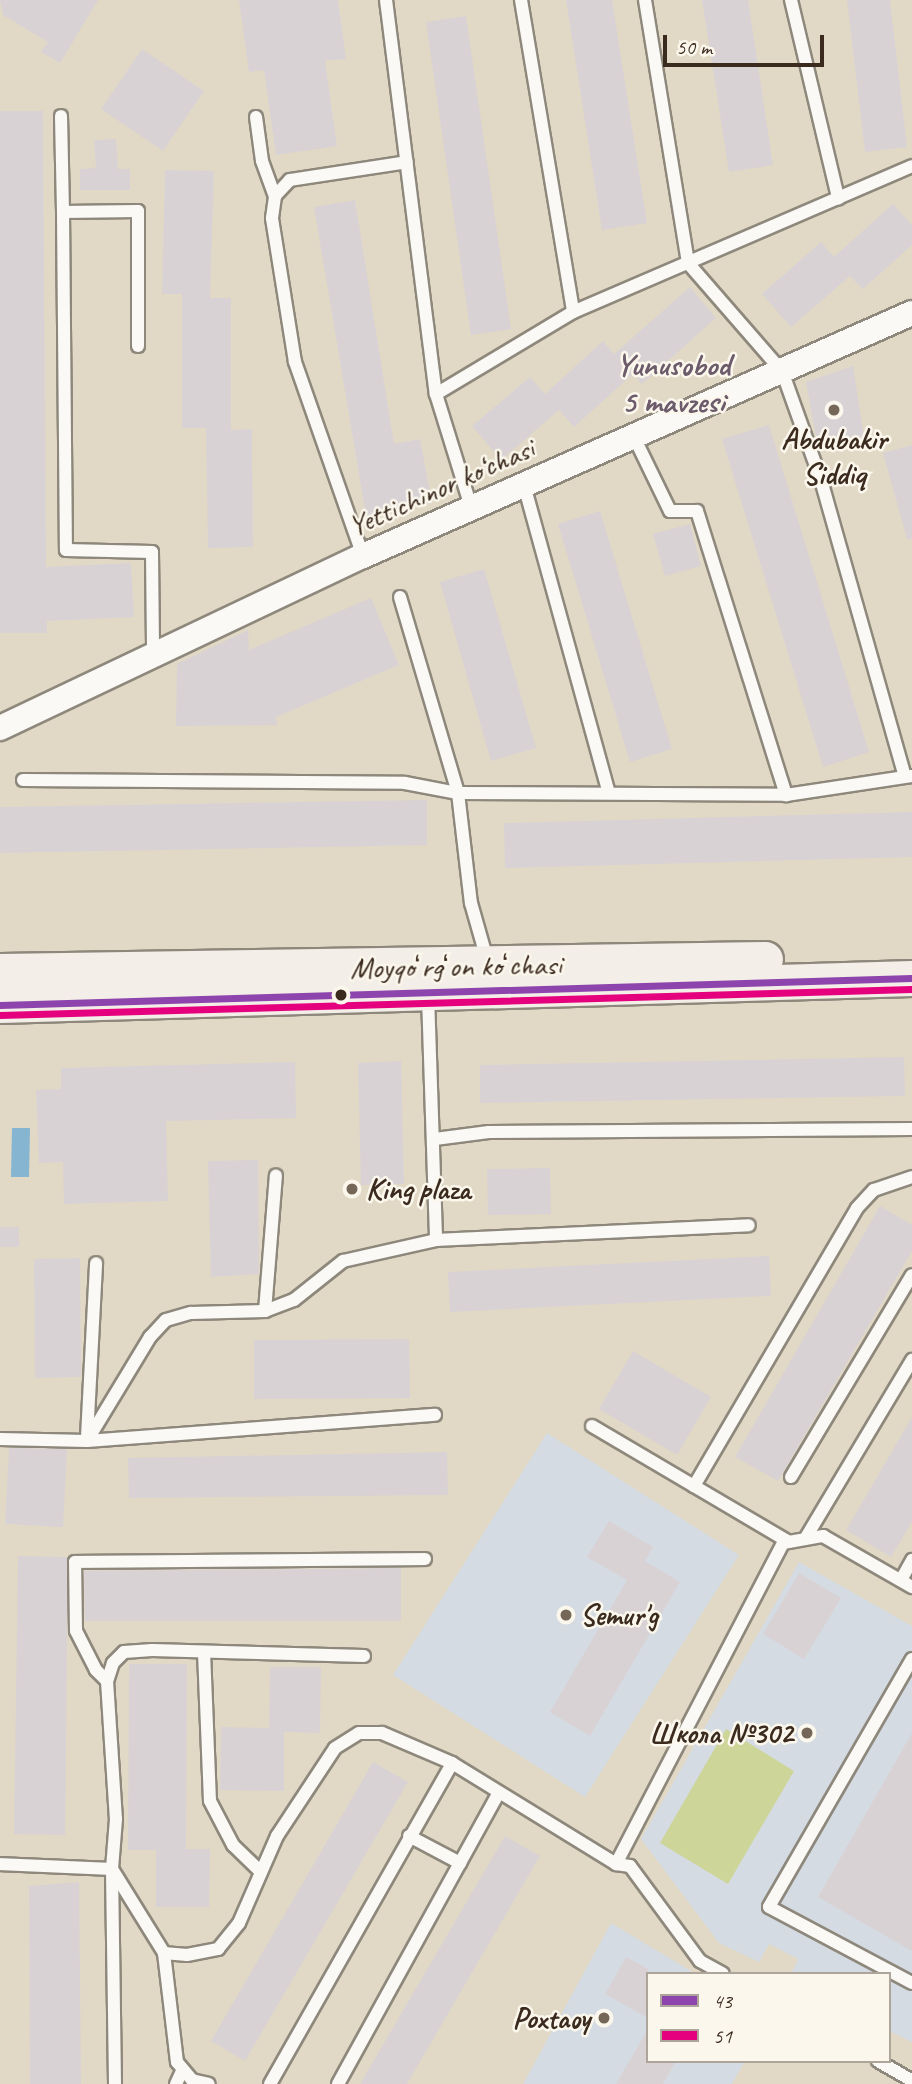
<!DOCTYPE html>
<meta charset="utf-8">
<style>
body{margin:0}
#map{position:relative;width:912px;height:2084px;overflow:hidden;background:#e1d9c5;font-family:Caveat,sans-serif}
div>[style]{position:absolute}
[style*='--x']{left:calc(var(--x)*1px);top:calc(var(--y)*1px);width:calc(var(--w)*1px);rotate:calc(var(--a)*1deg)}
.built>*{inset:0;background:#d4dbe2}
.green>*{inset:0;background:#ced598}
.water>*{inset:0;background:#85b5d0}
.building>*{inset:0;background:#d8d2d5}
.roads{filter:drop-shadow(2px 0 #8e887c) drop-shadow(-2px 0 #8e887c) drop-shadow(0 2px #8e887c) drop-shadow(0 -2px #8e887c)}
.lane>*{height:12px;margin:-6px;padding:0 6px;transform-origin:6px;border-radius:6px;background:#faf9f6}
.street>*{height:24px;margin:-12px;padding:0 12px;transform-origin:12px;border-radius:12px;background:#faf9f6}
.secondary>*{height:35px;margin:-17.5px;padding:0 17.5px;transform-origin:17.5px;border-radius:17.5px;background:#f3efe8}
.bus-1>*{height:7px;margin:-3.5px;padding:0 3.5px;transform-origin:3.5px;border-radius:3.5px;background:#8e44ad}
.bus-2>*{height:7px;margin:-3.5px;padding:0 3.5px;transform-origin:3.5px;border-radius:3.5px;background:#e5007d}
.dots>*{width:19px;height:19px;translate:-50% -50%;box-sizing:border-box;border:4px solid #fbf7ec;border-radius:50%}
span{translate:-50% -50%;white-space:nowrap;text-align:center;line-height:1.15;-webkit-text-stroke:5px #fbf7ec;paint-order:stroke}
.poi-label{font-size:30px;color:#3b2a1e;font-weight:700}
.left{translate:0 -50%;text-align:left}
.right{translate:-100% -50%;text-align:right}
.street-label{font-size:30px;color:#3b2a1e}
.neighbourhood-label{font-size:32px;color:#6c5b6a;font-weight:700}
.legend{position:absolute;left:646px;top:1972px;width:245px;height:91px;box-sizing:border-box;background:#fbf7ec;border:2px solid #aea59a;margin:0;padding:9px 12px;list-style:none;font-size:21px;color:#3b2a1e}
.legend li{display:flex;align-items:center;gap:14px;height:35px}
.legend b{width:35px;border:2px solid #aea59a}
.scale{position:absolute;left:663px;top:35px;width:161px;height:32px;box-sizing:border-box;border:4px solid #3b2a1e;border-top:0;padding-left:9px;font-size:21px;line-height:24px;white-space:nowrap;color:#3b2a1e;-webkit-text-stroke:5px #fbf7ec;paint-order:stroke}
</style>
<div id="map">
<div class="built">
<div style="clip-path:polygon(547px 1433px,739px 1555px,585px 1797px,393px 1675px)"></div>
<div style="clip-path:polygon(799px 1562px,912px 1626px,912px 2042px,889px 2031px,889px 1974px,791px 1974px,798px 1959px,769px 1944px,759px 1962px,719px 1943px,641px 1839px)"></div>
<div style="clip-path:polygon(611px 1923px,696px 1974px,648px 1974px,648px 2061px,745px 2061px,732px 2084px,523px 2084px)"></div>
</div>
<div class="green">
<div style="clip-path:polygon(726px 1729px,794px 1771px,728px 1884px,660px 1843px)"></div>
</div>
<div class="water">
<div style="clip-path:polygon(12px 1128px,30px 1128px,29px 1177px,11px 1177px)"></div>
</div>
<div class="building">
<div style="clip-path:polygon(0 0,98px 0,60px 63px,41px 52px,48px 42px,3px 15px)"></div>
<div style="clip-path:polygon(239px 0,338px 0,346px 59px,325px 61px,337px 146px,276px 155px,264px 70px,249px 72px)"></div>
<div style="clip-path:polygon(566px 0,612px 0,647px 223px,602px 230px)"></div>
<div style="clip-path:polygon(702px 0,748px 0,773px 165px,729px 172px)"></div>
<div style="clip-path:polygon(847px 0,890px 0,907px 147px,865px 152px)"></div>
<div style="clip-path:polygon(466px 16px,511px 329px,471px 335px,426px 22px)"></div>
<div style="clip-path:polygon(142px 49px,204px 91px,163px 151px,101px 109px)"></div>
<div style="clip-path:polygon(0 111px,43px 111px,46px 567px,131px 563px,134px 617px,47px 621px,47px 633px,0 633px)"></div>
<div style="clip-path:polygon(116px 139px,118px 169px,130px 169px,130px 190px,80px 190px,80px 169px,96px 168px,94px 140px)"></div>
<div style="clip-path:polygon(165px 170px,214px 171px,210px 298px,231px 298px,231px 430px,252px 429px,253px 547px,208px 548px,206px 428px,182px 428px,182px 294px,162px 294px)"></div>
<div style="clip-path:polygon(355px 200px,394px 444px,420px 439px,432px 503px,366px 516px,314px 207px)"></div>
<div style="clip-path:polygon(893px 204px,912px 225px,912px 245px,863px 289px,850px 276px,791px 327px,762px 294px,821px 242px,834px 257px)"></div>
<div style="clip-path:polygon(690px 287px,716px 318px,642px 384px,633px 374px,574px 427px,559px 410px,501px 460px,472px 426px,530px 377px,545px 394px,603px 341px,614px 354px)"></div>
<div style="clip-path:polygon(853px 366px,864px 438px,817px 443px,806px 382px)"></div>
<div style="clip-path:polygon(769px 425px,869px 752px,823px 767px,722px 439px)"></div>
<div style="clip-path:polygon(912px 445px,912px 539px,907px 539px,883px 453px)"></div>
<div style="clip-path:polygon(600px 511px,672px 749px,630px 762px,558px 524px)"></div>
<div style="clip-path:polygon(690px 524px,701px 566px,665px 576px,653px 534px)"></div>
<div style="clip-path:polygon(484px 569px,536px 748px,491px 761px,440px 582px)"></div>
<div style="clip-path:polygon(371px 598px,399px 665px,276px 717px,277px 725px,176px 726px,177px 664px,248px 630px,249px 650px)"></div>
<div style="clip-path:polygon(427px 800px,427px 845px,0 853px,0 807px)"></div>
<div style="clip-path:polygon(912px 812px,912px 857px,505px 868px,504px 823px)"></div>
<div style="clip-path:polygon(904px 1057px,905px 1096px,480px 1103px,480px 1065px)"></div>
<div style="clip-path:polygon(401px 1061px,404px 1184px,361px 1185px,358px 1063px)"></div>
<div style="clip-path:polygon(295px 1062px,296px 1118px,166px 1121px,168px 1201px,64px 1204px,63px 1162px,39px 1163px,36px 1090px,61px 1089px,61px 1068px)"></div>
<div style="clip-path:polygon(258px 1160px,259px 1274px,211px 1277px,208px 1161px)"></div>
<div style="clip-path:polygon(550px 1168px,551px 1214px,488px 1215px,487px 1169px)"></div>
<div style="clip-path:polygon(880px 1206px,912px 1225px,912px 1251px,778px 1481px,735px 1457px)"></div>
<div style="clip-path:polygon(0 1227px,19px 1227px,19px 1247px,0 1247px)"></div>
<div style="clip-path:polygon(769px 1256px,771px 1296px,450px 1312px,448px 1272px)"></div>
<div style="clip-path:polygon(80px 1258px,81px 1377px,35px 1378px,34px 1259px)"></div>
<div style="clip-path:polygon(409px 1339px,410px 1398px,254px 1399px,254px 1340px)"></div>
<div style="clip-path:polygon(633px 1351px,711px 1397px,677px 1455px,599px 1409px)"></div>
<div style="clip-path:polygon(912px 1417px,912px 1522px,891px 1557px,846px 1530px)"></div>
<div style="clip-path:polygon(9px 1448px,67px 1449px,63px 1527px,5px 1524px)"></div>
<div style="clip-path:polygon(447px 1452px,448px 1495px,129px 1498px,128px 1458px)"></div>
<div style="clip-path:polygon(609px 1521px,653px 1547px,645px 1561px,680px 1582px,590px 1736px,550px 1712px,627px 1580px,587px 1557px)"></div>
<div style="clip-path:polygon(18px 1556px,68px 1557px,65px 1835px,14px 1834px)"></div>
<div style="clip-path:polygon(401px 1568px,401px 1621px,85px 1621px,84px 1571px)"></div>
<div style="clip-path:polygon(799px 1573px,841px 1598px,804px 1659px,763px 1634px)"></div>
<div style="clip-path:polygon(129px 1664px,187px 1664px,186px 1849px,210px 1849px,209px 1907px,156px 1907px,156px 1850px,128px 1850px)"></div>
<div style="clip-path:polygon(270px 1667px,321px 1667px,320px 1733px,284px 1732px,284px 1791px,220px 1790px,221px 1727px,269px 1728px)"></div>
<div style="clip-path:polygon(912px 1733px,912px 1951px,818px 1897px)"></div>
<div style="clip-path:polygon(373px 1762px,408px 1782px,245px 2061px,211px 2041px)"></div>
<div style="clip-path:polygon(505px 1836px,540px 1856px,407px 2084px,360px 2084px)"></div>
<div style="clip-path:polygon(79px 1882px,81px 2084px,30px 2084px,29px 1886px)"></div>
<div style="clip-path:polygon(626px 1957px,648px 1969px,648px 2018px,605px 1994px)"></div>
<div style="clip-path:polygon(648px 2029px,648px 2061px,676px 2061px,663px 2084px,616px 2084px)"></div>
</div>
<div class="roads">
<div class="lane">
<div style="--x:386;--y:0;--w:397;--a:82.8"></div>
<div style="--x:436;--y:394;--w:121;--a:72.8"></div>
<div style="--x:521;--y:0;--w:316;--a:80.5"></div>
<div style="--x:645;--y:0;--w:266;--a:80.7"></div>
<div style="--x:688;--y:263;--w:143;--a:49"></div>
<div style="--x:782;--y:371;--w:116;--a:70.3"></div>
<div style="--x:821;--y:480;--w:305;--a:74.2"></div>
<div style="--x:791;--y:0;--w:204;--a:76.6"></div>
<div style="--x:61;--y:116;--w:96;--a:88.8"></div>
<div style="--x:256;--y:117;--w:44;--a:82.2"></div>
<div style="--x:262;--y:161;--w:37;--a:70"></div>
<div style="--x:138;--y:346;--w:135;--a:-90"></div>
<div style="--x:138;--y:211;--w:75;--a:179.2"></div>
<div style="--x:63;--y:212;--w:338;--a:89.5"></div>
<div style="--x:66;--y:550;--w:86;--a:1.3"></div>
<div style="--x:152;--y:552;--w:100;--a:89.4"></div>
<div style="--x:436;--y:394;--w:160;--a:-30.9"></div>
<div style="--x:573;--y:312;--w:369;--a:-23.3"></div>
<div style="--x:635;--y:439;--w:80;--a:64.1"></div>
<div style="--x:670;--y:511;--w:27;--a:0"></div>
<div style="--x:697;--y:511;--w:298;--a:72.6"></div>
<div style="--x:524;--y:485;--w:317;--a:74.6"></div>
<div style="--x:363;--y:556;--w:206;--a:-109.3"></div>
<div style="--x:295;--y:362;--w:146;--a:-99.1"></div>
<div style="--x:272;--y:218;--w:22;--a:-82"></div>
<div style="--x:275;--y:196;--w:22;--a:-47"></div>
<div style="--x:290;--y:180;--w:118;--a:-8.7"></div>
<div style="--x:400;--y:597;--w:204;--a:73.5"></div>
<div style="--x:458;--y:793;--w:111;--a:83.3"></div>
<div style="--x:471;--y:903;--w:58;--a:74.1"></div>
<div style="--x:23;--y:780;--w:382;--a:0.4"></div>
<div style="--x:405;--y:783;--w:54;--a:10.7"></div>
<div style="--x:458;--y:793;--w:328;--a:0.3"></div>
<div style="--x:786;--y:795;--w:127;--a:-8.6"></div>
<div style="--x:428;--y:996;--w:244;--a:88.1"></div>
<div style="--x:435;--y:1139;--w:54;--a:-7.4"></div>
<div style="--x:489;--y:1132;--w:423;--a:-0.4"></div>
<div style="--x:265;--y:1311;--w:136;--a:-85.4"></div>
<div style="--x:592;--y:1426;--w:118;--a:30.5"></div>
<div style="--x:87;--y:1437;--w:174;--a:-87"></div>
<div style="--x:0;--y:1439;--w:87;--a:1.3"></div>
<div style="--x:87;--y:1441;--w:349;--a:-4.3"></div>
<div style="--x:87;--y:1441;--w:122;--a:-58.8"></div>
<div style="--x:150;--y:1337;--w:23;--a:-47"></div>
<div style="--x:166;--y:1320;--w:26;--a:-16"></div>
<div style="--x:191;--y:1313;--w:74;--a:-1.5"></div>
<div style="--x:265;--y:1311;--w:31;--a:-21"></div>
<div style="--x:294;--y:1300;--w:63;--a:-38.5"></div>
<div style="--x:343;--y:1261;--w:95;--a:-12.7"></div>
<div style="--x:436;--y:1240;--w:313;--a:-2.7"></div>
<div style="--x:791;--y:1477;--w:235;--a:-59.1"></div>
<div style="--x:805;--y:1539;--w:209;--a:-59.1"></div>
<div style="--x:789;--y:1542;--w:110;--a:-149.5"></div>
<div style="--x:694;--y:1486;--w:322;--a:-59.6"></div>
<div style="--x:857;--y:1208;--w:25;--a:-47"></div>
<div style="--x:874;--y:1190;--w:40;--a:-18.9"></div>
<div style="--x:901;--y:1580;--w:23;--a:-61"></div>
<div style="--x:204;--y:1652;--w:149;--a:87.7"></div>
<div style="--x:210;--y:1801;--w:50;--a:62.4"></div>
<div style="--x:233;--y:1845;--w:39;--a:44"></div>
<div style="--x:364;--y:1656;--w:212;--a:-178.4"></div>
<div style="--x:152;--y:1650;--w:28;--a:176"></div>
<div style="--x:124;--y:1652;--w:16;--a:135"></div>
<div style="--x:113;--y:1663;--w:19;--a:108"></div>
<div style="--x:107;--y:1681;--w:138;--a:86.3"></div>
<div style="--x:116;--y:1819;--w:50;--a:94.6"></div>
<div style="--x:112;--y:1869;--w:99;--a:58.2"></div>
<div style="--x:164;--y:1953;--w:23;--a:5"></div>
<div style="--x:187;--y:1955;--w:32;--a:-11"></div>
<div style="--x:218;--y:1949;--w:33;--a:-51"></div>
<div style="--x:239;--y:1923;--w:95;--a:-66.4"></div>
<div style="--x:277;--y:1836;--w:105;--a:-56.6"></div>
<div style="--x:335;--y:1748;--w:28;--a:-32"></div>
<div style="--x:359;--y:1733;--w:23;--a:0"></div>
<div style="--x:382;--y:1733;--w:76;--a:23.2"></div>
<div style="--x:452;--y:1763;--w:193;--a:31.6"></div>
<div style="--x:616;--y:1864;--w:14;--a:8"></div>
<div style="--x:630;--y:1866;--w:118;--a:53.6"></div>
<div style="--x:700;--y:1961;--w:26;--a:29"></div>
<div style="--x:912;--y:1659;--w:286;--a:120"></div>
<div style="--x:769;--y:1907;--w:162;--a:28"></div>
<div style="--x:107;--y:1681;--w:16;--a:-135"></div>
<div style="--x:96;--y:1670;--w:44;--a:-117.1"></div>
<div style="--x:76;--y:1631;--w:69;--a:-90.8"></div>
<div style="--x:75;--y:1562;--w:350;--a:-0.5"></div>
<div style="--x:409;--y:1836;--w:58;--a:27.9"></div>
<div style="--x:0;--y:1864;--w:112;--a:2.6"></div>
<div style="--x:112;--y:1869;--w:215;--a:89.2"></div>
<div style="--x:616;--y:1864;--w:362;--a:-62.5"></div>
<div style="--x:783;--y:1543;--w:41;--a:-9.9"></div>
<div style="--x:823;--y:1536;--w:103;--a:29.8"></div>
<div style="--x:164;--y:1953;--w:110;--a:83.2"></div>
<div style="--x:177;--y:2062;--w:23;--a:50"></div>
<div style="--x:192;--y:2080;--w:17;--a:13"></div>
<div style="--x:878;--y:2061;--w:39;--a:30"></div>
<div style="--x:176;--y:2084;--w:14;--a:-65"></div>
<div style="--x:270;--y:2084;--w:369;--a:-60.4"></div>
<div style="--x:338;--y:2084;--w:333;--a:-61.1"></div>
</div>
<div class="street">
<div style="--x:0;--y:728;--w:402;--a:-25.4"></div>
<div style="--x:363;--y:556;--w:600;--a:-23.88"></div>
</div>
<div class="secondary">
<div style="--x:0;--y:971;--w:765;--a:-0.9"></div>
<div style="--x:0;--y:1005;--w:912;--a:-1.7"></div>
</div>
</div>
<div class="bus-1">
<div style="--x:0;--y:1005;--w:912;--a:-1.7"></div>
</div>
<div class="bus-2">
<div style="--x:0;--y:1015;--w:912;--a:-1.63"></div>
</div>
<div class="dots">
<div style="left:834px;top:410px;background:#756758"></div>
<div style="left:341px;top:995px;background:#3b2a1e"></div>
<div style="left:352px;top:1189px;background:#756758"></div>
<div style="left:566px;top:1615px;background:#756758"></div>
<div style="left:807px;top:1733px;background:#756758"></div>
<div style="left:604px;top:2018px;background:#756758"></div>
</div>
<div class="poi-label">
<span style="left:834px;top:456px">Abdubakir<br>Siddiq</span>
<span class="left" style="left:366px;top:1189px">King plaza</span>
<span class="left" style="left:580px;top:1615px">Semur'g</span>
<span class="right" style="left:793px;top:1733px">Школа №302</span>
<span class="right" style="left:590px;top:2018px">Poxtaoy</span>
</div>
<div class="street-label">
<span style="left:441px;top:487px;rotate:-24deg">Yettichinor ko‘chasi</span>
<span style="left:456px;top:966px;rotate:-1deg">Moyqoʻrgʻon koʻchasi</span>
</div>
<div class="neighbourhood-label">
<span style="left:673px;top:384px">Yunusobod<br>5 mavzesi</span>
</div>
<ul class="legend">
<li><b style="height:9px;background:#8e44ad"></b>43</li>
<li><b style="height:9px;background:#e5007d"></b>51</li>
</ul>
<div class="scale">50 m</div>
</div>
